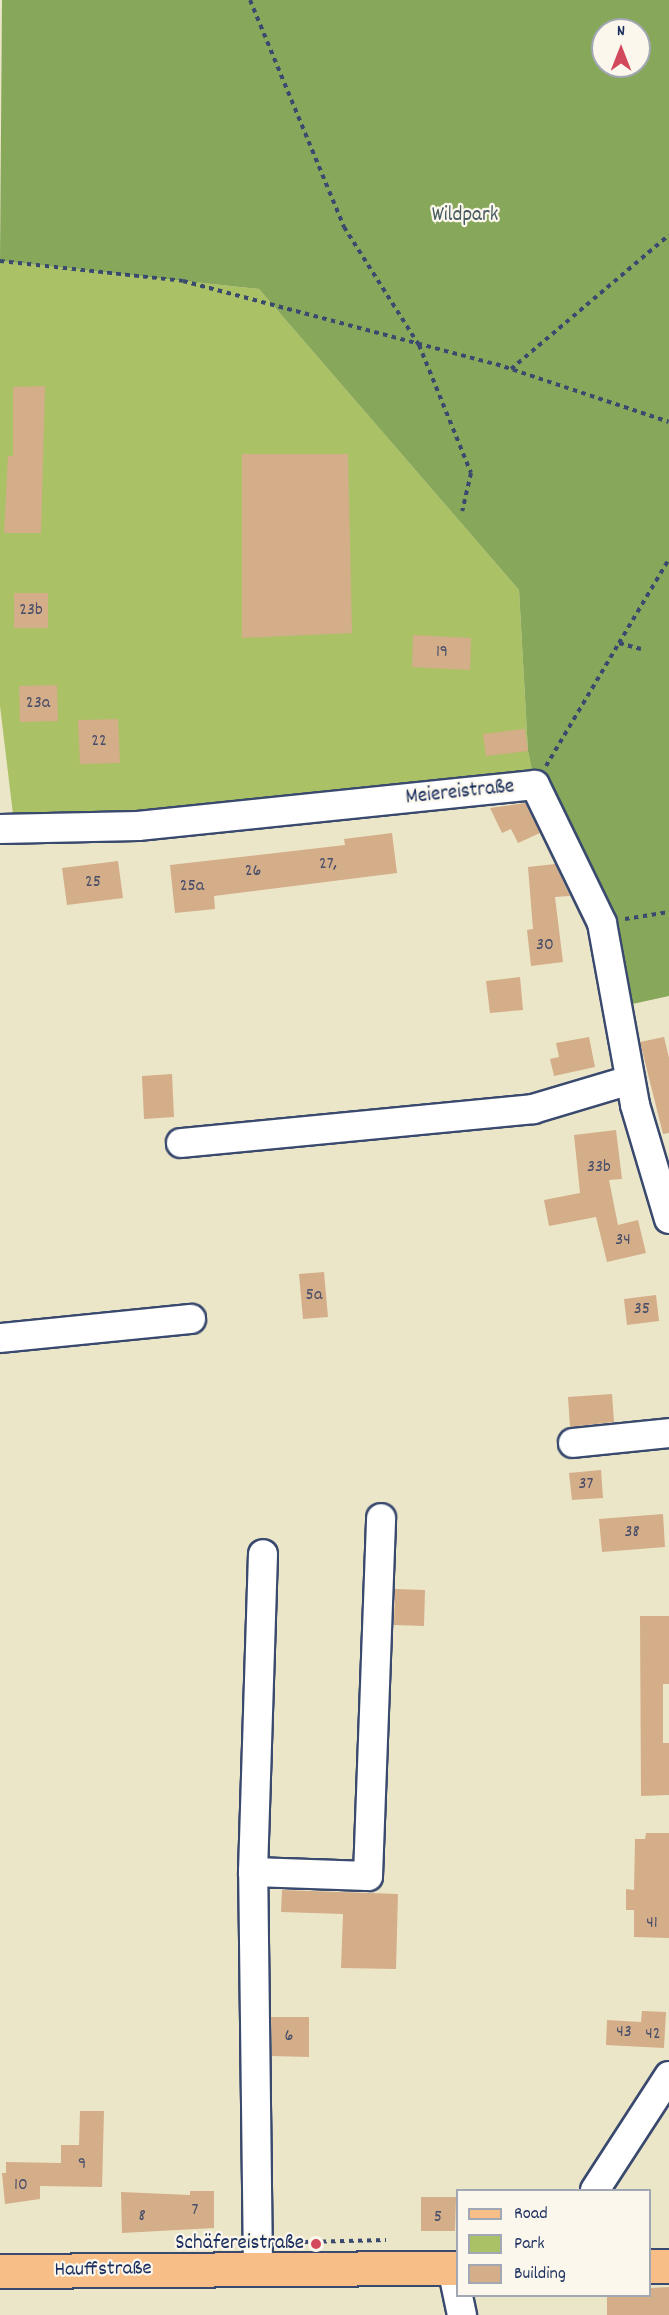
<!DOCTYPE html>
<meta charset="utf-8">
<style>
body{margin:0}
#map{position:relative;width:669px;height:2315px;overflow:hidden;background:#ece6c9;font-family:Dekko,sans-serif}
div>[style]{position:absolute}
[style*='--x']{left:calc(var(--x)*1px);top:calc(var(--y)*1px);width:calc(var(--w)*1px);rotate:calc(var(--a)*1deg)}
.green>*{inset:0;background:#aac166}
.forest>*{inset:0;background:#87a75b}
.building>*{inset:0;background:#d4ad89}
.path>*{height:4px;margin-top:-2px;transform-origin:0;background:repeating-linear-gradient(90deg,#3a4a6e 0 4.5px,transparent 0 9px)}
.roads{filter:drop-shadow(2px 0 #3a4a6e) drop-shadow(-2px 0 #3a4a6e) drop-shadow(0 2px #3a4a6e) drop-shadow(0 -2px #3a4a6e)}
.minor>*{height:28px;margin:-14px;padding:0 14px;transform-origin:14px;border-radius:14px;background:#fff}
.major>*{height:33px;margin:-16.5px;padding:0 16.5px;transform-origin:16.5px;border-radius:16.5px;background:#f7be87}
.dots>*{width:16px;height:16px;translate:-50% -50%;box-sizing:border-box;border:3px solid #fbf7ec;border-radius:50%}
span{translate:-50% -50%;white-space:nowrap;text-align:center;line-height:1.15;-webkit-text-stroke:4.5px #fbf7ec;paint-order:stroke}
.number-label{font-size:18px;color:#494e69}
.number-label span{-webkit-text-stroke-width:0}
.park-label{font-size:21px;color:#465b60}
.street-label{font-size:21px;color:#1b2f5e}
.poi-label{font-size:21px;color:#1b2f5e}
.right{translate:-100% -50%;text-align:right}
.legend{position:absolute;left:456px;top:2189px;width:195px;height:108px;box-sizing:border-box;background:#fbf7ec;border:2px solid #a1a7b3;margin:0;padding:8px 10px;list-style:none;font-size:18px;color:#1b2f5e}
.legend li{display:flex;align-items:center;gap:12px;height:30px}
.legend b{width:30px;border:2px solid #a1a7b3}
.north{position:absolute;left:591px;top:18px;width:60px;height:60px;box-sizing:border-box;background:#fbf7ec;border:2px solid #a1a7b3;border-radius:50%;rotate:0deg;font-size:16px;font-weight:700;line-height:24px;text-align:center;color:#1b2f5e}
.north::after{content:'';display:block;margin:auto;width:21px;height:27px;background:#d1495b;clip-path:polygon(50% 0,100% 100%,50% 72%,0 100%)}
</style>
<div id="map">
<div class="green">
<div style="clip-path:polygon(0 261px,259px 289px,519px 590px,528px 751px,535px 785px,15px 831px,0 706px)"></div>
</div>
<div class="forest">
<div style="clip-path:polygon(evenodd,2px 0,669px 0,669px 996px,614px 1008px,602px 923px,535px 785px,528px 751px,519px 590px,259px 289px,0 261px,2px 0,603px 30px,639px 30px,639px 66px,603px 66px,603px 30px)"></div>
</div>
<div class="building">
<div style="clip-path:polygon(45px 386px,41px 533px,4px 533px,8px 456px,13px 456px,13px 387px)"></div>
<div style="clip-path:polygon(242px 454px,348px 454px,352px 633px,242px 638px)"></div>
<div style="clip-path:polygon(14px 593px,48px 593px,48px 628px,14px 628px)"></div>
<div style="clip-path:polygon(413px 635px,471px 638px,470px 670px,412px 667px)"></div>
<div style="clip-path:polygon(57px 685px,58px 721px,20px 722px,19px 686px)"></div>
<div style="clip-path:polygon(118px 719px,120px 763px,80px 764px,78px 720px)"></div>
<div style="clip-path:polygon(525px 729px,528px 751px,486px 756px,483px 734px)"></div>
<div style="clip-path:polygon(525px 803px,540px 833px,518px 843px,511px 829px,502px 833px,490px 808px)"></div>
<div style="clip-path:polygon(392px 833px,397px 873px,214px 896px,215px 909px,175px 913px,170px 865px,345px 845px,344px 839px)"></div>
<div style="clip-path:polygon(118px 861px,123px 898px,67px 905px,62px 868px)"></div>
<div style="clip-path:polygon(555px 864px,570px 896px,555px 897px,563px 962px,531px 966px,527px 930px,533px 929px,528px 867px)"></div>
<div style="clip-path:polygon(520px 977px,523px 1010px,490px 1013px,486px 981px)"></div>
<div style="clip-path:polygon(589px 1037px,595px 1067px,554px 1076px,550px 1059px,559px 1057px,556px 1043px)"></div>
<div style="clip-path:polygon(664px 1037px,669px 1058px,669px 1133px,663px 1134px,640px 1042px)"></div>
<div style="clip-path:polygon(172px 1074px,174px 1117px,144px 1119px,142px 1076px)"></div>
<div style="clip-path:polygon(616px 1130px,622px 1179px,609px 1180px,618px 1225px,638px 1220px,646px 1253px,607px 1262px,596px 1217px,549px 1226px,544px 1200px,580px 1193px,574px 1135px)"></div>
<div style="clip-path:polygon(324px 1272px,328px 1317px,303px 1319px,299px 1274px)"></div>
<div style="clip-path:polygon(656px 1295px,659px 1321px,627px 1325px,624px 1299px)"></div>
<div style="clip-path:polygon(612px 1394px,614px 1422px,570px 1427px,568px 1397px)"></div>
<div style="clip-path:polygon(601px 1470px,603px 1498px,572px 1500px,569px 1473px)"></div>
<div style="clip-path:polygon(663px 1514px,665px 1547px,602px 1552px,599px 1519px)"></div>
<div style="clip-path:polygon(395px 1589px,425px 1590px,424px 1626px,394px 1625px)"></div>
<div style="clip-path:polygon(640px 1616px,669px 1616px,669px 1684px,663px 1684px,663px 1743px,669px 1743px,669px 1795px,641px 1796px)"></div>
<div style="clip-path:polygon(646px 1833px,669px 1833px,669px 1938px,634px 1937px,634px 1910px,626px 1910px,626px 1889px,634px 1890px,635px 1839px,645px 1839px)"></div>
<div style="clip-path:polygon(282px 1890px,398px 1894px,396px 1969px,341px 1968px,343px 1914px,281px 1912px)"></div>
<div style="clip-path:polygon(642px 2011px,666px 2012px,664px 2048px,606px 2045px,607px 2020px,641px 2022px)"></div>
<div style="clip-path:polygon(271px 2017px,309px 2017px,309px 2057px,272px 2056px)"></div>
<div style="clip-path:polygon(80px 2111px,104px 2111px,102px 2187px,40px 2186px,40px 2199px,5px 2204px,2px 2173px,6px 2173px,6px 2162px,61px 2163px,61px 2145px,79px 2145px)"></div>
<div style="clip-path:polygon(190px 2191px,214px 2191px,214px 2228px,122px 2233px,121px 2192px,190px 2195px)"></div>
<div style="clip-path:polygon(421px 2197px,456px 2197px,455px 2231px,421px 2231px)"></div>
<div style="clip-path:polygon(669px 2287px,669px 2315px,607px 2315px,607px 2295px,650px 2295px,650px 2288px)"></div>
</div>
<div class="path">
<div style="--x:250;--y:0;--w:246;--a:67.5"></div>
<div style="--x:344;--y:227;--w:140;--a:57.6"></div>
<div style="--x:419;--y:345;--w:138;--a:67.9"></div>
<div style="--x:471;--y:473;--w:39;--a:103"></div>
<div style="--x:0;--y:261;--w:184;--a:6.2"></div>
<div style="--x:183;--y:281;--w:324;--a:14.9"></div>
<div style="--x:496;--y:364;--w:182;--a:18.5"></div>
<div style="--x:511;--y:369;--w:207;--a:-40.3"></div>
<div style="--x:641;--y:649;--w:23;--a:-165"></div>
<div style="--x:619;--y:643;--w:98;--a:-59.2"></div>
<div style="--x:546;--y:766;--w:143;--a:-59.3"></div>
<div style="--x:625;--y:919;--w:45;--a:-9"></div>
<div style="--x:304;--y:2242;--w:82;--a:-1.4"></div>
</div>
<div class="roads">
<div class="minor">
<div style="--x:0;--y:829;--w:138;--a:-1.2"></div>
<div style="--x:138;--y:826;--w:399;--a:-5.9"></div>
<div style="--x:535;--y:785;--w:153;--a:64.1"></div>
<div style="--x:602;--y:923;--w:185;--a:79.7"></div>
<div style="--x:635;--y:1105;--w:119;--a:73.4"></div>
<div style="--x:181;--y:1143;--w:354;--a:-5.5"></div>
<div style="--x:533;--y:1109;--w:101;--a:-16.6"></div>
<div style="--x:0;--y:1338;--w:192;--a:-5.7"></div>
<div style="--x:573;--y:1443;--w:97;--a:-5.9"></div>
<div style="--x:253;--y:1872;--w:115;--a:2"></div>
<div style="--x:368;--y:1876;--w:358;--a:-87.9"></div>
<div style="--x:595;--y:2190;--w:136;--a:-57"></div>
<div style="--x:258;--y:2268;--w:396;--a:-90.7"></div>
<div style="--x:253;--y:1872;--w:318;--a:-88.2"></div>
<div style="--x:452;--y:2268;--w:48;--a:78"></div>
</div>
<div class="major">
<div style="--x:650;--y:2266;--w:19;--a:0"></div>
<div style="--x:0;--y:2271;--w:458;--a:-0.4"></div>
</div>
</div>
<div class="dots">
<div style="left:316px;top:2244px;background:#d1495b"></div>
</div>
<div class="number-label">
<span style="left:31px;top:611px">23b</span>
<span style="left:442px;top:653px">19</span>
<span style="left:38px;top:704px">23a</span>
<span style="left:99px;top:742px">22</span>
<span style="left:328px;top:865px">27,</span>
<span style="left:253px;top:872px">26</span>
<span style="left:93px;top:883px">25</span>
<span style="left:192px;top:887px">25a</span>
<span style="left:545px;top:946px">30</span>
<span style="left:599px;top:1168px">33b</span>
<span style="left:623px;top:1241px">34</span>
<span style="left:314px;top:1296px">5a</span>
<span style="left:642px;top:1310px">35</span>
<span style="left:586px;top:1485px">37</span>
<span style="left:632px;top:1533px">38</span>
<span style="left:652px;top:1924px">41</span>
<span style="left:624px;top:2033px">43</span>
<span style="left:653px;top:2035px">42</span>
<span style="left:289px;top:2037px">6</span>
<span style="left:82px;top:2165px">9</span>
<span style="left:21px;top:2186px">10</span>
<span style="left:195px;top:2211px">7</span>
<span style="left:142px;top:2217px">8</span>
<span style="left:438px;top:2218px">5</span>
</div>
<div class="park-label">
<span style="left:465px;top:216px">Wildpark</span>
</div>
<div class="street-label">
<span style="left:460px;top:793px;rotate:-6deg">Meiereistraße</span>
<span style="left:103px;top:2270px;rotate:-1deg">Hauffstraße</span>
</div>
<div class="poi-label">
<span class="right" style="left:304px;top:2244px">Schäfereistraße</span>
</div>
<ul class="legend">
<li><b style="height:8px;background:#f7be87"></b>Road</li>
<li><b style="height:16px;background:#aac166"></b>Park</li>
<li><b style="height:16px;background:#d4ad89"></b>Building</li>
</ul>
<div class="north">N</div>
</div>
